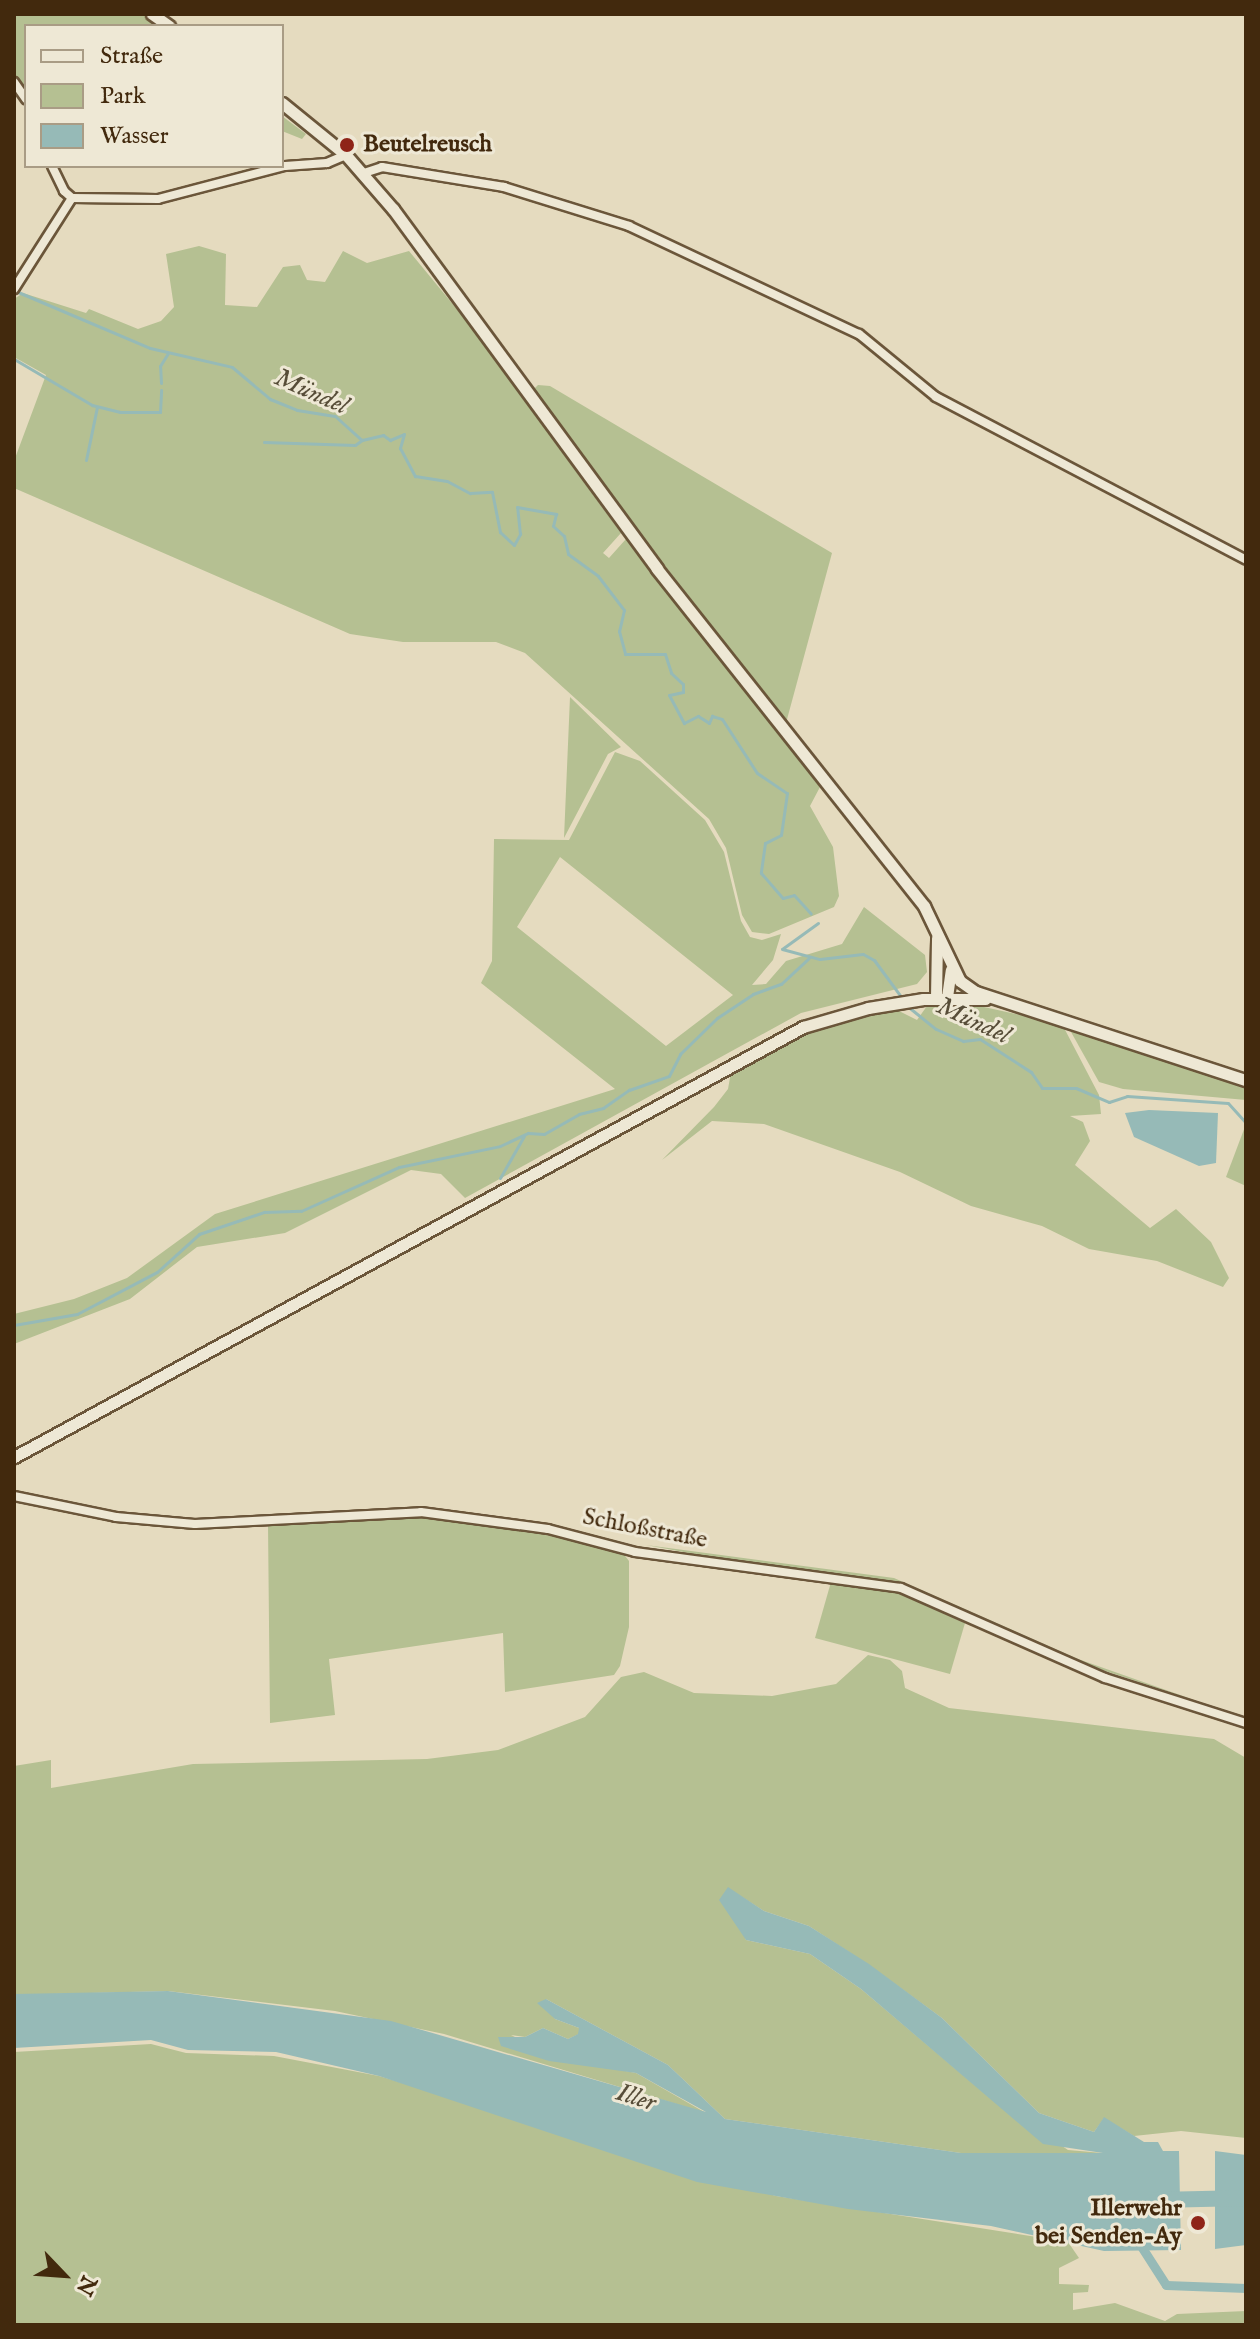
<!DOCTYPE html>
<meta charset="utf-8">
<style>
body{margin:0}
#map{position:relative;width:1260px;height:2339px;overflow:hidden;background:#e5dbbf;font-family:"IM FELL English",serif}
div>[style]{position:absolute}
[style*='--x']{left:calc(var(--x)*1px);top:calc(var(--y)*1px);width:calc(var(--w)*1px);rotate:calc(var(--a)*1deg)}
.green>*{inset:0;background:#b5c092}
.water>*{inset:0;background:#96bab7}
.stream>*{height:3px;margin:-1.5px;padding:0 1.5px;transform-origin:1.5px;border-radius:1.5px;background:#96bab7}
.canal>*{height:9px;margin:-4.5px;padding:0 4.5px;transform-origin:4.5px;border-radius:4.5px;background:#96bab7}
.river>*{height:16px;margin:-8px;padding:0 8px;transform-origin:8px;border-radius:8px;background:#96bab7}
.roads{filter:drop-shadow(2px 0 #6b563a) drop-shadow(-2px 0 #6b563a) drop-shadow(0 2px #6b563a) drop-shadow(0 -2px #6b563a)}
.street>*{height:8px;margin:-4px;padding:0 4px;transform-origin:4px;border-radius:4px;background:#eee8d5}
.secondary>*{height:11px;margin:-5.5px;padding:0 5.5px;transform-origin:5.5px;border-radius:5.5px;background:#eee8d5}
.dots>*{width:22px;height:22px;translate:-50% -50%;box-sizing:border-box;border:4px solid #eee8d5;border-radius:50%}
span{translate:-50% -50%;white-space:nowrap;text-align:center;line-height:1.15;-webkit-text-stroke:6px #eee8d5;paint-order:stroke}
.poi-label{font-size:24px;color:#42290d;font-weight:700}
.left{translate:0 -50%;text-align:left}
.right{translate:-100% -50%;text-align:right}
.street-label{font-size:24px;color:#42290d}
.water-label{font-size:26px;color:#574d38;font-style:italic}
.frame{position:absolute;inset:0;border:16px solid #42290d;pointer-events:none}
.legend{position:absolute;left:24px;top:24px;width:260px;height:144px;box-sizing:border-box;background:#eee8d5;border:2px solid #a99c85;margin:0;padding:10px 14px;list-style:none;font-size:24px;color:#42290d}
.legend li{display:flex;align-items:center;gap:16px;height:40px}
.legend b{width:40px;border:2px solid #a99c85}
.north{position:absolute;left:24px;top:2235px;width:80px;height:80px;-webkit-text-stroke:6px #eee8d5;paint-order:stroke;rotate:115deg;font-size:22px;font-weight:700;line-height:32px;text-align:center;color:#42290d}
.north::after{content:'';display:block;margin:auto;width:28px;height:36px;background:#42290d;clip-path:polygon(50% 0,100% 100%,50% 72%,0 100%)}
</style>
<div id="map">
<div class="green">
<div style="clip-path:polygon(14px 14px,144px 14px,162px 26px,26px 26px,26px 93px,14px 75px)"></div>
<div style="clip-path:polygon(282px 116px,306px 134px,302px 139px,282px 131px)"></div>
<div style="clip-path:polygon(199px 246px,226px 254px,225px 305px,257px 307px,283px 267px,300px 265px,307px 280px,325px 282px,343px 251px,367px 263px,409px 251px,465px 319px,621px 533px,603px 553px,609px 558px,626px 539px,820px 787px,810px 806px,833px 847px,839px 896px,834px 907px,769px 934px,752px 932px,742px 915px,726px 848px,709px 819px,525px 653px,496px 642px,403px 642px,350px 634px,14px 488px,14px 461px,46px 375px,14px 357px,14px 299px,23px 293px,86px 313px,89px 309px,138px 329px,161px 321px,174px 307px,166px 254px)"></div>
<div style="clip-path:polygon(538px 385px,550px 386px,832px 553px,786px 723px,644px 539px,534px 389px)"></div>
<div style="clip-path:polygon(570px 697px,621px 747px,608px 754px,564px 838px)"></div>
<div style="clip-path:polygon(evenodd,615px 752px,640px 761px,705px 820px,724px 852px,741px 921px,750px 937px,762px 940px,781px 934px,773px 960px,752px 985px,766px 984px,786px 961px,842px 944px,864px 907px,925px 955px,927px 972px,917px 984px,801px 1013px,465px 1198px,441px 1174px,411px 1170px,285px 1233px,197px 1247px,130px 1299px,14px 1344px,14px 1314px,74px 1299px,127px 1278px,215px 1214px,615px 1089px,481px 983px,492px 961px,494px 839px,569px 840px,615px 752px,560px 857px,733px 995px,666px 1046px,517px 927px,560px 857px)"></div>
<div style="clip-path:polygon(927px 1006px,984px 1007px,1062px 1024px,1099px 1095px,1101px 1114px,1070px 1116px,1083px 1122px,1090px 1141px,1075px 1165px,1150px 1228px,1176px 1209px,1211px 1242px,1229px 1278px,1223px 1287px,1157px 1261px,1089px 1249px,1042px 1226px,971px 1206px,900px 1172px,764px 1124px,712px 1121px,662px 1160px,714px 1107px,728px 1089px,731px 1072px,822px 1026px,895px 1009px,917px 1020px)"></div>
<div style="clip-path:polygon(1073px 1026px,1231px 1079px,1246px 1087px,1246px 1100px,1123px 1089px,1099px 1082px,1071px 1032px)"></div>
<div style="clip-path:polygon(1246px 1124px,1246px 1186px,1226px 1177px)"></div>
<div style="clip-path:polygon(359px 1515px,426px 1516px,520px 1529px,622px 1552px,629px 1561px,629px 1627px,620px 1666px,614px 1675px,505px 1692px,503px 1633px,329px 1659px,335px 1715px,270px 1723px,268px 1525px)"></div>
<div style="clip-path:polygon(646px 1545px,894px 1578px,1078px 1659px,1200px 1702px,1078px 1662px,898px 1583px,780px 1570px)"></div>
<div style="clip-path:polygon(831px 1582px,897px 1592px,965px 1623px,950px 1674px,815px 1638px)"></div>
<div style="clip-path:polygon(868px 1655px,890px 1660px,902px 1671px,905px 1688px,949px 1708px,1214px 1739px,1246px 1758px,1246px 2138px,1181px 2131px,1134px 2136px,1104px 2118px,1094px 2132px,1039px 2113px,942px 2018px,869px 1965px,809px 1926px,764px 1911px,728px 1888px,746px 1940px,810px 1954px,861px 1989px,990px 2098px,1068px 2150px,1114px 2154px,961px 2153px,725px 2119px,668px 2065px,546px 1999px,555px 2019px,579px 2028px,579px 2034px,568px 2039px,543px 2028px,525px 2037px,511px 2035px,557px 2058px,636px 2073px,706px 2113px,444px 2034px,335px 2011px,168px 1991px,14px 1995px,14px 1766px,51px 1760px,51px 1788px,193px 1764px,427px 1759px,498px 1750px,585px 1717px,621px 1677px,644px 1672px,694px 1693px,772px 1696px,836px 1684px)"></div>
<div style="clip-path:polygon(151px 2044px,186px 2053px,274px 2056px,379px 2076px,776px 2196px,1068px 2242px,1079px 2258px,1059px 2268px,1059px 2284px,1089px 2285px,1088px 2292px,1073px 2293px,1073px 2310px,1115px 2303px,1165px 2321px,1177px 2314px,1246px 2311px,1246px 2325px,14px 2325px,14px 2052px)"></div>
</div>
<div class="water">
<div style="clip-path:polygon(1149px 1110px,1218px 1113px,1216px 1163px,1199px 1166px,1134px 1137px,1125px 1113px)"></div>
<div style="clip-path:polygon(728px 1887px,764px 1911px,809px 1926px,869px 1964px,942px 2018px,1039px 2113px,1094px 2132px,1104px 2117px,1144px 2142px,1158px 2142px,1163px 2151px,1179px 2151px,1181px 2250px,1104px 2251px,991px 2226px,848px 2209px,697px 2182px,379px 2076px,276px 2052px,188px 2050px,151px 2040px,14px 2048px,14px 1994px,168px 1991px,391px 2021px,706px 2112px,636px 2073px,549px 2061px,501px 2046px,498px 2037px,525px 2037px,543px 2028px,568px 2039px,578px 2034px,579px 2028px,555px 2019px,537px 2003px,546px 1999px,668px 2065px,725px 2119px,961px 2153px,1103px 2153px,1043px 2144px,861px 1989px,810px 1954px,746px 1940px,719px 1900px)"></div>
<div style="clip-path:polygon(1215px 2151px,1246px 2155px,1246px 2245px,1215px 2249px)"></div>
</div>
<div class="stream">
<div style="--x:18;--y:292;--w:143;--a:23"></div>
<div style="--x:150;--y:348;--w:84;--a:13"></div>
<div style="--x:232;--y:367;--w:50;--a:40.1"></div>
<div style="--x:270;--y:399;--w:29;--a:22"></div>
<div style="--x:297;--y:410;--w:38;--a:9"></div>
<div style="--x:335;--y:416;--w:36;--a:42"></div>
<div style="--x:362;--y:440;--w:22;--a:-13"></div>
<div style="--x:383;--y:435;--w:9;--a:36"></div>
<div style="--x:390;--y:440;--w:15;--a:-23"></div>
<div style="--x:404;--y:434;--w:15;--a:106"></div>
<div style="--x:400;--y:448;--w:32;--a:62"></div>
<div style="--x:415;--y:476;--w:32;--a:9"></div>
<div style="--x:447;--y:481;--w:26;--a:28"></div>
<div style="--x:470;--y:493;--w:22;--a:-3"></div>
<div style="--x:492;--y:492;--w:41;--a:78.7"></div>
<div style="--x:500;--y:532;--w:19;--a:43"></div>
<div style="--x:514;--y:545;--w:13;--a:-61"></div>
<div style="--x:520;--y:534;--w:27;--a:-96"></div>
<div style="--x:517;--y:507;--w:40;--a:10"></div>
<div style="--x:556;--y:514;--w:12;--a:104"></div>
<div style="--x:553;--y:526;--w:15;--a:42"></div>
<div style="--x:564;--y:536;--w:18;--a:77"></div>
<div style="--x:568;--y:554;--w:37;--a:36"></div>
<div style="--x:598;--y:576;--w:43;--a:52.6"></div>
<div style="--x:624;--y:610;--w:22;--a:103"></div>
<div style="--x:619;--y:631;--w:24;--a:75"></div>
<div style="--x:625;--y:654;--w:40;--a:0"></div>
<div style="--x:665;--y:654;--w:20;--a:72"></div>
<div style="--x:671;--y:673;--w:16;--a:43"></div>
<div style="--x:683;--y:684;--w:8;--a:90"></div>
<div style="--x:683;--y:692;--w:14;--a:168"></div>
<div style="--x:669;--y:695;--w:32;--a:62"></div>
<div style="--x:684;--y:723;--w:16;--a:-27"></div>
<div style="--x:698;--y:716;--w:13;--a:32"></div>
<div style="--x:709;--y:723;--w:8;--a:-67"></div>
<div style="--x:712;--y:716;--w:10;--a:17"></div>
<div style="--x:722;--y:719;--w:64;--a:57.1"></div>
<div style="--x:757;--y:773;--w:36;--a:34"></div>
<div style="--x:787;--y:793;--w:42;--a:98.1"></div>
<div style="--x:781;--y:835;--w:18;--a:153"></div>
<div style="--x:765;--y:843;--w:30;--a:98"></div>
<div style="--x:761;--y:873;--w:33;--a:49"></div>
<div style="--x:783;--y:898;--w:11;--a:-15"></div>
<div style="--x:794;--y:895;--w:25;--a:48"></div>
<div style="--x:14;--y:359;--w:91;--a:30.5"></div>
<div style="--x:92;--y:405;--w:29;--a:14"></div>
<div style="--x:120;--y:412;--w:40;--a:0"></div>
<div style="--x:160;--y:412;--w:22;--a:-87"></div>
<div style="--x:161;--y:383;--w:17;--a:-93"></div>
<div style="--x:160;--y:366;--w:15;--a:-58"></div>
<div style="--x:264;--y:442;--w:91;--a:1.9"></div>
<div style="--x:355;--y:445;--w:9;--a:-36"></div>
<div style="--x:86;--y:460;--w:54;--a:-78.3"></div>
<div style="--x:818;--y:923;--w:44;--a:144.2"></div>
<div style="--x:782;--y:949;--w:39;--a:15"></div>
<div style="--x:820;--y:959;--w:43;--a:-6.6"></div>
<div style="--x:863;--y:954;--w:13;--a:29"></div>
<div style="--x:874;--y:960;--w:47;--a:53.6"></div>
<div style="--x:906;--y:1005;--w:38;--a:39"></div>
<div style="--x:936;--y:1029;--w:30;--a:24"></div>
<div style="--x:963;--y:1041;--w:17;--a:-7"></div>
<div style="--x:980;--y:1039;--w:61;--a:32.9"></div>
<div style="--x:1031;--y:1072;--w:19;--a:55"></div>
<div style="--x:1042;--y:1088;--w:34;--a:0"></div>
<div style="--x:1076;--y:1088;--w:36;--a:23"></div>
<div style="--x:1109;--y:1102;--w:19;--a:-18"></div>
<div style="--x:1127;--y:1096;--w:101;--a:4"></div>
<div style="--x:1228;--y:1103;--w:27;--a:48"></div>
<div style="--x:500;--y:1178;--w:48;--a:-60.3"></div>
<div style="--x:14;--y:1325;--w:64;--a:-9.9"></div>
<div style="--x:77;--y:1314;--w:90;--a:-27.7"></div>
<div style="--x:157;--y:1272;--w:57;--a:-42.1"></div>
<div style="--x:199;--y:1234;--w:69;--a:-18.7"></div>
<div style="--x:264;--y:1212;--w:37;--a:-2"></div>
<div style="--x:301;--y:1211;--w:107;--a:-24.2"></div>
<div style="--x:399;--y:1167;--w:103;--a:-11.7"></div>
<div style="--x:500;--y:1146;--w:31;--a:-25"></div>
<div style="--x:528;--y:1133;--w:16;--a:4"></div>
<div style="--x:544;--y:1134;--w:40;--a:-29.7"></div>
<div style="--x:579;--y:1114;--w:25;--a:-14"></div>
<div style="--x:603;--y:1108;--w:32;--a:-35"></div>
<div style="--x:629;--y:1090;--w:42;--a:-19.3"></div>
<div style="--x:669;--y:1076;--w:25;--a:-63"></div>
<div style="--x:680;--y:1054;--w:52;--a:-44.2"></div>
<div style="--x:717;--y:1018;--w:43;--a:-33.7"></div>
<div style="--x:753;--y:994;--w:30;--a:-20"></div>
<div style="--x:781;--y:984;--w:38;--a:-43"></div>
</div>
<div class="canal">
<div style="--x:1141;--y:2246;--w:46;--a:57.3"></div>
<div style="--x:1166;--y:2285;--w:80;--a:2.1"></div>
</div>
<div class="river">
<div style="--x:1157;--y:2200;--w:89;--a:-1.3"></div>
</div>
<div class="roads">
<div class="street">
<div style="--x:14;--y:82;--w:21;--a:55"></div>
<div style="--x:52;--y:166;--w:28;--a:64"></div>
<div style="--x:64;--y:191;--w:11;--a:41"></div>
<div style="--x:72;--y:198;--w:86;--a:0.7"></div>
<div style="--x:158;--y:199;--w:131;--a:-14.6"></div>
<div style="--x:285;--y:166;--w:42;--a:-4.1"></div>
<div style="--x:327;--y:163;--w:21;--a:-23"></div>
<div style="--x:364;--y:173;--w:19;--a:-18"></div>
<div style="--x:382;--y:167;--w:124;--a:9.3"></div>
<div style="--x:504;--y:187;--w:131;--a:17.3"></div>
<div style="--x:629;--y:226;--w:254;--a:25.2"></div>
<div style="--x:859;--y:334;--w:99;--a:39.3"></div>
<div style="--x:936;--y:397;--w:350;--a:27.7"></div>
<div style="--x:14;--y:289;--w:108;--a:-57.5"></div>
<div style="--x:14;--y:1496;--w:104;--a:11.6"></div>
<div style="--x:116;--y:1517;--w:79;--a:5.1"></div>
<div style="--x:195;--y:1524;--w:226;--a:-3"></div>
<div style="--x:421;--y:1512;--w:128;--a:7.6"></div>
<div style="--x:548;--y:1529;--w:90;--a:14.8"></div>
<div style="--x:635;--y:1552;--w:268;--a:7.7"></div>
<div style="--x:901;--y:1588;--w:223;--a:23.8"></div>
<div style="--x:1105;--y:1678;--w:148;--a:17.7"></div>
</div>
<div class="secondary">
<div style="--x:152;--y:14;--w:21;--a:35"></div>
<div style="--x:282;--y:103;--w:82;--a:39.1"></div>
<div style="--x:346;--y:155;--w:72;--a:49"></div>
<div style="--x:393;--y:209;--w:446;--a:53.7"></div>
<div style="--x:657;--y:569;--w:430;--a:51.6"></div>
<div style="--x:924;--y:906;--w:83;--a:64.4"></div>
<div style="--x:960;--y:981;--w:19;--a:35"></div>
<div style="--x:976;--y:992;--w:284;--a:18.1"></div>
<div style="--x:936;--y:997;--w:59;--a:-89"></div>
<div style="--x:947;--y:997;--w:27;--a:-82"></div>
<div style="--x:14;--y:1457;--w:899;--a:-28.59"></div>
<div style="--x:803;--y:1027;--w:68;--a:-16.3"></div>
<div style="--x:868;--y:1008;--w:56;--a:-9.3"></div>
<div style="--x:923;--y:999;--w:62;--a:0"></div>
</div>
</div>
<div class="dots">
<div style="left:347px;top:145px;background:#8f2418"></div>
<div style="left:1198px;top:2223px;background:#8f2418"></div>
</div>
<div class="poi-label">
<span class="left" style="left:363px;top:145px">Beutelreusch</span>
<span class="right" style="left:1182px;top:2223px">Illerwehr<br>bei Senden-Ay</span>
</div>
<div class="street-label">
<span style="left:645px;top:1529px;rotate:11deg">Schloßstraße</span>
</div>
<div class="water-label">
<span style="left:311px;top:392px;rotate:24deg">Mündel</span>
<span style="left:973px;top:1021px;rotate:25deg">Mündel</span>
<span style="left:636px;top:2098px;rotate:18deg">Iller</span>
</div>
<div class="frame"></div>
<ul class="legend">
<li><b style="height:10px;background:#eee8d5"></b>Straße</li>
<li><b style="height:22px;background:#b5c092"></b>Park</li>
<li><b style="height:22px;background:#96bab7"></b>Wasser</li>
</ul>
<div class="north">N</div>
</div>
